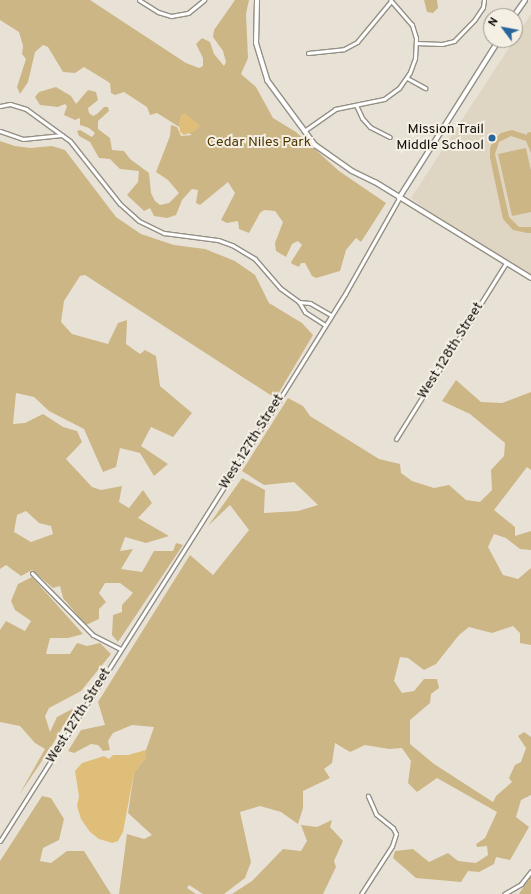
<!DOCTYPE html>
<style>
body{margin:0}
#map{position:relative;width:531px;height:894px;overflow:hidden;background:#e8e2d6;font-family:Overpass,sans-serif}
div>[style]{position:absolute}
[style*='--x']{left:calc(var(--x)*1px);top:calc(var(--y)*1px);width:calc(var(--w)*1px);rotate:calc(var(--a)*1deg)}
.built>*{inset:0;background:#dfd5c3}
.green>*{inset:0;background:#cdb686}
.water>*{inset:0;background:#dfbe7a}
.roads{filter:drop-shadow(1px 0 #959085) drop-shadow(-1px 0 #959085) drop-shadow(0 1px #959085) drop-shadow(0 -1px #959085)}
.minor>*{height:3px;margin:-1.5px;padding:0 1.5px;transform-origin:1.5px;border-radius:1.5px;background:#fff}
.tertiary>*{height:4px;margin:-2px;padding:0 2px;transform-origin:2px;border-radius:2px;background:#fff}
.dots>*{width:11px;height:11px;translate:-50% -50%;box-sizing:border-box;border:2px solid #f5efe4;border-radius:50%}
span{translate:-50% -50%;white-space:nowrap;text-align:center;line-height:1.15;-webkit-text-stroke:4px #f5efe4;paint-order:stroke}
.poi-label{font-size:14px;color:#100e0a}
.right{translate:-100% -50%;text-align:right}
.park-label{font-size:14px;color:#4e3800}
.street-label{font-size:14px;color:#100e0a}
.north{position:absolute;left:483px;top:8px;width:40px;height:40px;box-sizing:border-box;background:#f5efe4;border:1px solid #99958d;border-radius:50%;rotate:302deg;font-size:11px;font-weight:700;line-height:16px;text-align:center;color:#100e0a}
.north::after{content:'';display:block;margin:auto;width:14px;height:18px;background:#28659c;clip-path:polygon(50% 0,100% 100%,50% 72%,0 100%)}
</style>
<div id="map">
<div class="built">
<div style="clip-path:polygon(531px 14px,531px 274px,437px 217px,411px 198px)"></div>
</div>
<div class="green">
<div style="clip-path:polygon(0 0,90px 0,186px 63px,199px 68px,203px 66px,203px 58px,196px 44px,202px 38px,210px 42px,214px 54px,224px 66px,226px 62px,223px 51px,213px 37px,214px 30px,235px 0,249px 0,246px 14px,248px 58px,241px 74px,256px 87px,273px 118px,296px 132px,339px 171px,386px 203px,361px 242px,356px 238px,346px 250px,340px 271px,316px 278px,312px 276px,305px 263px,301px 263px,299px 267px,292px 264px,291px 262px,302px 245px,298px 241px,292px 244px,286px 257px,276px 251px,275px 243px,283px 222px,275px 211px,264px 210px,260px 213px,249px 233px,239px 229px,238px 221px,227px 223px,221px 220px,235px 193px,228px 182px,200px 205px,196px 203px,198px 190px,192px 189px,182px 200px,176px 215px,167px 218px,154px 216px,150px 208px,144px 211px,127px 195px,138px 182px,139px 171px,120px 169px,110px 159px,99px 158px,90px 142px,79px 136px,77px 131px,80px 130px,92px 137px,95px 133px,89px 128px,80px 125px,80px 118px,75px 120px,64px 115px,67px 106px,65px 104px,58px 107px,40px 105px,35px 97px,39px 92px,56px 87px,71px 96px,76px 104px,88px 90px,96px 92px,98px 100px,88px 108px,89px 113px,93px 116px,97px 114px,104px 107px,108px 107px,109px 111px,98px 121px,98px 129px,110px 138px,112px 150px,124px 151px,130px 159px,149px 173px,151px 193px,155px 201px,160px 205px,169px 203px,179px 193px,168px 180px,156px 172px,170px 136px,171px 125px,177px 127px,181px 136px,192px 135px,157px 113px,150px 115px,147px 107px,124px 92px,115px 95px,111px 93px,110px 83px,84px 67px,75px 73px,63px 72px,48px 47px,43px 45px,35px 52px,28px 82px,20px 94px,17px 87px,26px 59px,22px 54px,23px 46px,19px 32px,0 20px)"></div>
<div style="clip-path:polygon(424px 0,437px 0,438px 8px,433px 13px,427px 12px)"></div>
<div style="clip-path:polygon(512px 130px,527px 135px,527px 133px,531px 132px,531px 153px,526px 141px,511px 136px,499px 142px,495px 154px,509px 217px,519px 227px,531px 227px,531px 233px,527px 233px,513px 230px,503px 219px,490px 158px,490px 148px,494px 139px,501px 133px)"></div>
<div style="clip-path:polygon(evenodd,0 141px,15px 146px,30px 148px,52px 146px,65px 150px,116px 217px,141px 234px,174px 245px,205px 249px,235px 261px,255px 275px,269px 303px,302px 323px,313px 335px,278px 394px,272px 396px,85px 275px,80px 276px,64px 301px,61px 322px,72px 334px,108px 344px,118px 323px,127px 320px,126px 344px,140px 354px,145px 350px,156px 356px,160px 386px,192px 413px,173px 437px,151px 427px,141px 446px,168px 464px,154px 476px,140px 453px,120px 448px,116px 467px,103px 472px,84px 429px,49px 411px,34px 397px,16px 393px,13px 424px,25px 423px,43px 414px,63px 427px,77px 431px,82px 442px,66px 459px,92px 487px,101px 490px,122px 486px,119px 502px,129px 508px,143px 490px,152px 503px,138px 518px,169px 536px,146px 543px,125px 537px,120px 551px,133px 549px,121px 569px,142px 572px,154px 551px,173px 551px,176px 543px,183px 545px,118px 642px,112px 635px,113px 615px,122px 612px,122px 605px,133px 593px,120px 583px,105px 583px,99px 593px,106px 602px,99px 609px,99px 619px,86px 625px,63px 598px,60px 586px,53px 588px,32px 570px,21px 576px,6px 565px,0 569px,0 141px,26px 511px,39px 523px,51px 526px,53px 534px,31px 542px,14px 532px,17px 515px,26px 511px)"></div>
<div style="clip-path:polygon(526px 148px,531px 171px,531px 212px,512px 216px,498px 154px)"></div>
<div style="clip-path:polygon(456px 380px,481px 402px,502px 403px,531px 392px,531px 470px,527px 467px,494px 510px,515px 527px,515px 536px,531px 531px,531px 550px,520px 549px,506px 538px,494px 534px,488px 547px,503px 575px,518px 579px,531px 568px,531px 645px,520px 643px,520px 633px,513px 626px,492px 633px,469px 627px,459px 635px,436px 664px,424px 670px,408px 658px,400px 657px,394px 681px,402px 693px,414px 691px,424px 679px,437px 679px,439px 688px,431px 694px,430px 703px,410px 720px,410px 744px,434px 764px,493px 802px,496px 796px,512px 782px,509px 778px,515px 765px,521px 762px,526px 748px,518px 736px,524px 732px,531px 737px,531px 795px,521px 800px,516px 817px,529px 827px,510px 860px,496px 857px,494px 864px,479px 872px,468px 871px,461px 882px,416px 878px,393px 858px,395px 851px,413px 849px,429px 862px,448px 853px,458px 861px,476px 863px,488px 855px,487px 846px,477px 847px,476px 844px,485px 838px,497px 812px,437px 778px,417px 792px,408px 783px,411px 761px,402px 748px,389px 749px,365px 745px,350px 752px,335px 743px,332px 763px,324px 769px,330px 778px,303px 791px,303px 808px,298px 824px,281px 812px,260px 806px,240px 812px,251px 862px,245px 878px,224px 894px,203px 894px,189px 885px,187px 888px,196px 894px,119px 894px,127px 834px,144px 839px,152px 835px,128px 813px,134px 773px,146px 757px,146px 750px,154px 727px,132px 725px,113px 733px,108px 741px,110px 750px,103px 751px,98px 745px,91px 744px,74px 753px,68px 751px,81px 730px,105px 725px,98px 702px,190px 555px,213px 575px,249px 530px,230px 505px,208px 526px,242px 478px,265px 490px,264px 513px,298px 511px,318px 505px,294px 482px,264px 485px,242px 471px,288px 398px,303px 406px,310px 416px,379px 459px,400px 464px,401px 473px,412px 481px,434px 488px,449px 485px,466px 500px,480px 502px,492px 490px,491px 470px,504px 456px,505px 443px,470px 414px,442px 401px)"></div>
<div style="clip-path:polygon(32px 577px,83px 634px,68px 638px,50px 638px,46px 654px,70px 654px,77px 643px,87px 646px,100px 643px,111px 654px,81px 691px,49px 708px,45px 716px,50px 732px,57px 717px,74px 708px,48px 752px,19px 795px,45px 749px,35px 743px,20px 726px,0 722px,0 630px,6px 621px,25px 631px,31px 621px,15px 610px,11px 601px,18px 584px)"></div>
<div style="clip-path:polygon(42px 796px,51px 798px,64px 819px,59px 840px,43px 848px,40px 861px,51px 863px,67px 851px,84px 851px,111px 894px,0 894px,0 861px)"></div>
<div style="clip-path:polygon(332px 820px,330px 827px,343px 841px,334px 861px,336px 867px,323px 894px,232px 894px,252px 881px,283px 849px,301px 851px,307px 841px,301px 825px,317px 827px)"></div>
<div style="clip-path:polygon(531px 875px,531px 894px,519px 894px)"></div>
</div>
<div class="water">
<div style="clip-path:polygon(185px 113px,200px 126px,195px 131px,184px 135px,180px 132px,179px 122px,181px 115px)"></div>
<div style="clip-path:polygon(146px 750px,146px 757px,134px 773px,123px 832px,118px 841px,112px 843px,99px 839px,90px 832px,81px 819px,77px 806px,79px 796px,75px 771px,82px 763px,104px 756px,109px 759px,113px 755px,128px 755px)"></div>
</div>
<div class="roads">
<div class="minor">
<div style="--x:139;--y:0;--w:22;--a:32"></div>
<div style="--x:158;--y:12;--w:14;--a:17"></div>
<div style="--x:171;--y:16;--w:17;--a:-10"></div>
<div style="--x:188;--y:13;--w:21;--a:-39"></div>
<div style="--x:416;--y:43;--w:26;--a:2"></div>
<div style="--x:442;--y:44;--w:12;--a:-14"></div>
<div style="--x:454;--y:41;--w:30;--a:-46"></div>
<div style="--x:475;--y:19;--w:14;--a:-56"></div>
<div style="--x:483;--y:7;--w:7;--a:-82"></div>
<div style="--x:308;--y:53;--w:36;--a:-6"></div>
<div style="--x:344;--y:49;--w:15;--a:-28"></div>
<div style="--x:357;--y:42;--w:53;--a:-50.3"></div>
<div style="--x:407;--y:78;--w:21;--a:29"></div>
<div style="--x:356;--y:105;--w:14;--a:65"></div>
<div style="--x:362;--y:118;--w:12;--a:48"></div>
<div style="--x:370;--y:127;--w:22;--a:27"></div>
<div style="--x:0;--y:106;--w:10;--a:-11"></div>
<div style="--x:10;--y:104;--w:17;--a:17"></div>
<div style="--x:26;--y:109;--w:54;--a:36"></div>
<div style="--x:70;--y:141;--w:80;--a:51.6"></div>
<div style="--x:120;--y:204;--w:25;--a:42"></div>
<div style="--x:139;--y:221;--w:28;--a:26"></div>
<div style="--x:164;--y:233;--w:54;--a:7.4"></div>
<div style="--x:218;--y:240;--w:15;--a:20"></div>
<div style="--x:232;--y:245;--w:27;--a:31"></div>
<div style="--x:255;--y:259;--w:38;--a:49"></div>
<div style="--x:280;--y:288;--w:24;--a:36"></div>
<div style="--x:0;--y:131;--w:24;--a:19"></div>
<div style="--x:23;--y:139;--w:39;--a:-6"></div>
<div style="--x:304;--y:131;--w:38;--a:-35"></div>
<div style="--x:335;--y:109;--w:50;--a:-11.5"></div>
<div style="--x:384;--y:99;--w:19;--a:-36"></div>
<div style="--x:399;--y:88;--w:19;--a:-55"></div>
<div style="--x:410;--y:72;--w:15;--a:-70"></div>
<div style="--x:415;--y:58;--w:20;--a:-87"></div>
<div style="--x:416;--y:38;--w:14;--a:-107"></div>
<div style="--x:412;--y:25;--w:33;--a:-131"></div>
<div style="--x:325;--y:325;--w:24;--a:-147"></div>
<div style="--x:305;--y:312;--w:12;--a:-121"></div>
<div style="--x:299;--y:302;--w:11;--a:5"></div>
<div style="--x:310;--y:303;--w:24;--a:30"></div>
<div style="--x:396;--y:439;--w:208;--a:-58"></div>
<div style="--x:32;--y:573;--w:87;--a:45.5"></div>
<div style="--x:93;--y:635;--w:30;--a:27"></div>
<div style="--x:0;--y:841;--w:522;--a:-57.68"></div>
<div style="--x:279;--y:400;--w:125;--a:-58.1"></div>
<div style="--x:345;--y:294;--w:110;--a:-60.6"></div>
<div style="--x:361;--y:894;--w:57;--a:-57.1"></div>
<div style="--x:392;--y:846;--w:13;--a:-72"></div>
<div style="--x:396;--y:834;--w:7;--a:-117"></div>
<div style="--x:393;--y:828;--w:22;--a:-141"></div>
<div style="--x:376;--y:814;--w:20;--a:-114"></div>
<div style="--x:504;--y:894;--w:20;--a:-30"></div>
<div style="--x:521;--y:884;--w:16;--a:-52"></div>
</div>
<div class="tertiary">
<div style="--x:257;--y:0;--w:43;--a:91.3"></div>
<div style="--x:256;--y:43;--w:39;--a:73"></div>
<div style="--x:267;--y:80;--w:81;--a:53.6"></div>
<div style="--x:315;--y:145;--w:45;--a:35.1"></div>
<div style="--x:352;--y:171;--w:25;--a:26"></div>
<div style="--x:375;--y:182;--w:183;--a:31.6"></div>
<div style="--x:514;--y:16;--w:19;--a:-55"></div>
<div style="--x:399;--y:198;--w:187;--a:-57.7"></div>
</div>
</div>
<div class="dots">
<div style="left:492px;top:138px;background:#28659c"></div>
</div>
<div class="poi-label">
<span class="right" style="left:484px;top:138px">Mission Trail<br>Middle School</span>
</div>
<div class="park-label">
<span style="left:259px;top:143px">Cedar Niles Park</span>
</div>
<div class="street-label">
<span style="left:451px;top:351px;rotate:-58deg">West 128th Street</span>
<span style="left:252px;top:442px;rotate:-58deg">West 127th Street</span>
<span style="left:79px;top:716px;rotate:-58deg">West 127th Street</span>
</div>
<div class="north">N</div>
</div>
